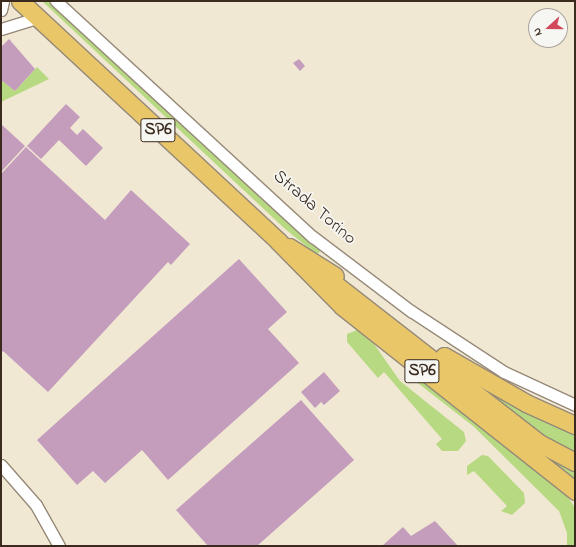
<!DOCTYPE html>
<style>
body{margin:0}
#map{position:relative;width:576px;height:547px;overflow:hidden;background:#f1e8d3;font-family:"Indie Flower",sans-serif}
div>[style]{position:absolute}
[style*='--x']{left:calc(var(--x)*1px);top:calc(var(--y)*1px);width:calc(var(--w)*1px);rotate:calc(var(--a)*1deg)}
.green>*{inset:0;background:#b7d981}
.building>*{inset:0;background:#c49dbd}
.path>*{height:2px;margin-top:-1px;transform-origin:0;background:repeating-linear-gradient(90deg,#968978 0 3px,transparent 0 6px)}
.roads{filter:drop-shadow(1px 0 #968978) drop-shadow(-1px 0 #968978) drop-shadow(0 1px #968978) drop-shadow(0 -1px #968978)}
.street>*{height:11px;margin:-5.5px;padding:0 5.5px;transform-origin:5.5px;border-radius:5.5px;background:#fff}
.primary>*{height:17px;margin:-8.5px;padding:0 8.5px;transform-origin:8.5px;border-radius:8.5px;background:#e9c769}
span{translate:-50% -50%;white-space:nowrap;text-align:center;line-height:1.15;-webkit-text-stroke:3.5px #f6f6f2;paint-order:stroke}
.shield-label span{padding:1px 3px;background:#f6f6f2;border:1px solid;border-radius:3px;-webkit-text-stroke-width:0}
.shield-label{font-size:17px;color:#3b2a1e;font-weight:700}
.street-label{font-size:18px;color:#3b2a1e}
.frame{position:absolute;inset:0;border:2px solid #3b2a1e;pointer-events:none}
.north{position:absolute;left:528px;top:8px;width:40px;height:40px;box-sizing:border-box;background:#f6f6f2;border:1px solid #aba49d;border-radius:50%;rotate:249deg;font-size:11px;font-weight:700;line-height:16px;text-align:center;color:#3b2a1e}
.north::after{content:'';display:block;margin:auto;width:14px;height:18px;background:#d1495b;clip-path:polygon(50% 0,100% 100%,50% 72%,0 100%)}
</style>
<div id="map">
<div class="green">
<div style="clip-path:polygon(42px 1px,48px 1px,321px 250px,317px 255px,284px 228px)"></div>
<div style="clip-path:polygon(37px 67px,49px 79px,1px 102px,1px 80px,15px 91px)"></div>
<div style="clip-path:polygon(357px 330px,374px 344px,400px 381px,464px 432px,466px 441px,458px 451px,442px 451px,436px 444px,442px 439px,384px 372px,378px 378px,347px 342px,347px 334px)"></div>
<div style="clip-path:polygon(412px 374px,566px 494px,575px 508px,575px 546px,567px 546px,567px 533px,559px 511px,473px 426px,410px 377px)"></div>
<div style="clip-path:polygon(475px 382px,575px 431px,575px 456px,557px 449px,473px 385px)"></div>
<div style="clip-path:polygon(532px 448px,575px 469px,575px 481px,562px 470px)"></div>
<div style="clip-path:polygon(482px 455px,488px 456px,524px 493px,525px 503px,512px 515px,501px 511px,507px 506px,474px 471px,467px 475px,467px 466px)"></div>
</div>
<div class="building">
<div style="clip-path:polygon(9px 39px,35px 69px,15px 91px,1px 80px,1px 47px)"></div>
<div style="clip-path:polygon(299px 59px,305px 66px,300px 71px,293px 63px)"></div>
<div style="clip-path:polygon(66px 104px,80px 117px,70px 128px,77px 135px,83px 129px,103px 148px,86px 166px,59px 140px,41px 159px,27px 146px)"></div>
<div style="clip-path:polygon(1px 124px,25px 146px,1px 172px)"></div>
<div style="clip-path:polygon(26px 147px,105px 220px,131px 190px,190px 244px,171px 265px,168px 262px,48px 392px,3px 351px,1px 353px,1px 174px)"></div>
<div style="clip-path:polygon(239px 259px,287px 312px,268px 329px,299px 363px,168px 480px,142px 450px,105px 483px,93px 471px,77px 485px,37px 440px)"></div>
<div style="clip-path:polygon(324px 372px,340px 391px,324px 405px,321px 402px,315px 408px,301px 392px)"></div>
<div style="clip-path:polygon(301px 400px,354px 460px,257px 546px,208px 546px,176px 510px)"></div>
<div style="clip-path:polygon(435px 521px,458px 546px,382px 546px,403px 527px,411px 536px)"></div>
</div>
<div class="path">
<div style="--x:496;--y:545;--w:1;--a:45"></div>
</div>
<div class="roads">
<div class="street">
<div style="--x:56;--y:1;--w:349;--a:42.6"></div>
<div style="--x:313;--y:237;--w:123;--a:37.1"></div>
<div style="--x:411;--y:311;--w:111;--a:33.3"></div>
<div style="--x:504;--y:372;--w:78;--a:24.9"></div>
<div style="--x:1;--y:10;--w:9;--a:-77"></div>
<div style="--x:1;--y:29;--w:39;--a:-17"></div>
<div style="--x:1;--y:465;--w:53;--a:48.8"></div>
<div style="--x:36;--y:505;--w:47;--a:60.7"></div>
</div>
<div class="primary">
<div style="--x:20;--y:1;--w:352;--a:42.9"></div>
<div style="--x:278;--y:241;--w:91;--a:45.4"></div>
<div style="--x:342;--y:306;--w:298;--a:38.4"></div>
<div style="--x:289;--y:247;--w:54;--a:32.2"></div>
<div style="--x:322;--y:274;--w:275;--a:37.9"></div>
<div style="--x:539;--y:443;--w:41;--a:27.8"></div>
<div style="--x:444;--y:356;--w:95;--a:29.8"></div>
<div style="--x:526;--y:403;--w:54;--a:24.2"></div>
</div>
</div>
<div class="shield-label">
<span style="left:158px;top:130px">SP6</span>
<span style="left:422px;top:371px">SP6</span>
</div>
<div class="street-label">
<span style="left:314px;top:208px;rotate:41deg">Strada Torino</span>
</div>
<div class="frame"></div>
<div class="north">N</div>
</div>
